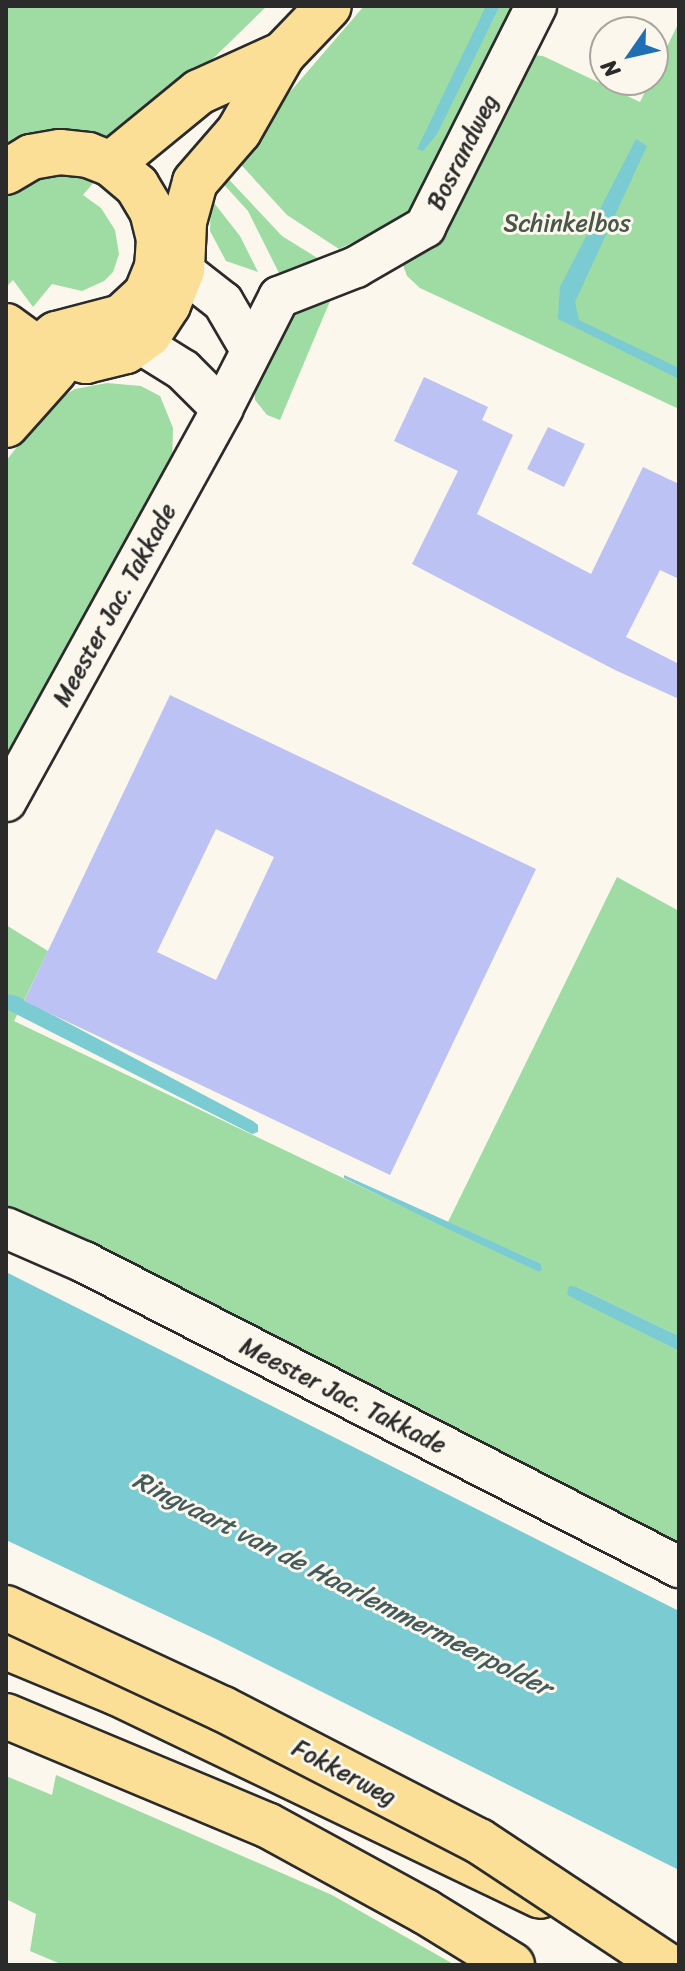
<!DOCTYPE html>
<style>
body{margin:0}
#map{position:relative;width:685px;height:1971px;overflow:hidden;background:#fbf7ec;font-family:Sriracha,sans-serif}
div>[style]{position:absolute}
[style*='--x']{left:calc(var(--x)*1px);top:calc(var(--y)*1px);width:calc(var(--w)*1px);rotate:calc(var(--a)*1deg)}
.green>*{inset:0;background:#9fdca3}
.water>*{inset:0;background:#7acbd2}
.building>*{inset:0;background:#bcc3f4}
.roads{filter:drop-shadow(2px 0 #2b2b2b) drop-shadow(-2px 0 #2b2b2b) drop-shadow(0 2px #2b2b2b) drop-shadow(0 -2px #2b2b2b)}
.minor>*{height:40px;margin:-20px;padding:0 20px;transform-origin:20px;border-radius:20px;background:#fbf7ec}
.major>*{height:44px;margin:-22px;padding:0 22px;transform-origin:22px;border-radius:22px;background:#fbdf96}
.bridges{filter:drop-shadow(2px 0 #2b2b2b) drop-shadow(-2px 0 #2b2b2b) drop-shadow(0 2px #2b2b2b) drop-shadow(0 -2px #2b2b2b)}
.major-bridge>*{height:44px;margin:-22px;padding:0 22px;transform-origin:22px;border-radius:22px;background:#fbdf96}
span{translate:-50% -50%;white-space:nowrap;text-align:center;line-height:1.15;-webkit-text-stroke:6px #fbf7ec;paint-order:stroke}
.street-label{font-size:24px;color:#2b2b2b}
.park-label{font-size:24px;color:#485749}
.water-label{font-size:26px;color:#435b5d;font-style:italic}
.frame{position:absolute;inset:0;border:8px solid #2b2b2b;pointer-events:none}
.north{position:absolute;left:589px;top:16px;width:80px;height:80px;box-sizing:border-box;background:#fbf7ec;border:2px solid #a8a59f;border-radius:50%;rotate:236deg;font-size:22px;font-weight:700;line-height:32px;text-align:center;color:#2b2b2b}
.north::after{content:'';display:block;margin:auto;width:28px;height:36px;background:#1f6fb2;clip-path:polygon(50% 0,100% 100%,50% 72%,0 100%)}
</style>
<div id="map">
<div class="green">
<div style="clip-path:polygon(6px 6px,267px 6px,131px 138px,83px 195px,101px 208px,115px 230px,119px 254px,113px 272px,104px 281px,82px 291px,52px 284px,33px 307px,13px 280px,6px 287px)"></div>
<div style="clip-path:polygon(364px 6px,487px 6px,475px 56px,500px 6px,520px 6px,427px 189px,404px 218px,339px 249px,287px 215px,234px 157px)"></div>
<div style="clip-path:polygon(679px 22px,679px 409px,420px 288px,407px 276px,403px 265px,433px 245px,533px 55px,543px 56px,640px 102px)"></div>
<div style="clip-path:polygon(221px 171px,282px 236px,319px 259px,280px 275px,248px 211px,217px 177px)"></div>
<div style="clip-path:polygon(211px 199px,240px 236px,258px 272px,226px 261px,210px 231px)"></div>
<div style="clip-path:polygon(333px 294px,280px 420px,267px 415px,255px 400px,255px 383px,287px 313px)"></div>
<div style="clip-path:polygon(107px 383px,141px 386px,160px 396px,173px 428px,172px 463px,6px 784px,6px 461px,51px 403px,75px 389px)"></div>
<div style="clip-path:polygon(617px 877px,679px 911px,679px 1336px,577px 1287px,568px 1294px,679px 1351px,679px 1546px,6px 1211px,6px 925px,48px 951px,14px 1021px,540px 1272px,540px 1263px,448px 1222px)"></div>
<div style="clip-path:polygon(56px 1775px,332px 1895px,455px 1965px,63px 1965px,30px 1951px,36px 1914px,6px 1899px,6px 1776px,52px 1795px)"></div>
</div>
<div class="water">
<div style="clip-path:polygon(486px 6px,500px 6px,437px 134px,423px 151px,417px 149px)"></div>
<div style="clip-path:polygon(636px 139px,647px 146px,575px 302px,579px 320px,679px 368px,679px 379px,558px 319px,560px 287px)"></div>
<div style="clip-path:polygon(6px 994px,17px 996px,253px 1121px,258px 1125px,258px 1132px,252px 1134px,6px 1009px)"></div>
<div style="clip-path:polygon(344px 1175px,540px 1263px,542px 1270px,539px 1272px,446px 1228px,344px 1178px)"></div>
<div style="clip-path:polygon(6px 1272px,679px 1611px,679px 1870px,216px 1639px,6px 1540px)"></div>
<div style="clip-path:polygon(569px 1286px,577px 1287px,679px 1336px,679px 1351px,571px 1297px,567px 1294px)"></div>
</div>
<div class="building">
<div style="clip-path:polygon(424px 377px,488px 407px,482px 420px,513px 435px,477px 514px,591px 574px,643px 467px,679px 484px,679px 579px,660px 570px,626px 637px,679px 664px,679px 699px,615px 670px,412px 564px,458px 471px,394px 441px)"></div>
<div style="clip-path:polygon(548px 427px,585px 444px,564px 487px,527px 469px)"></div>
<div style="clip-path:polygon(evenodd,170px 695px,536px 869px,390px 1175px,24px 1001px,170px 695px,216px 829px,274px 857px,216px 980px,157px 952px,216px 829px)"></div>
</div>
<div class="roads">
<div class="minor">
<div style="--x:182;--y:270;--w:52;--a:38"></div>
<div style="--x:223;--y:302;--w:56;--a:59.7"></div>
<div style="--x:138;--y:342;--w:53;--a:31.9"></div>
<div style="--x:183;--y:370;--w:55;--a:45"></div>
<div style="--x:6;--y:801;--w:448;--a:-61.1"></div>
<div style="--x:222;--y:409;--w:126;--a:-63"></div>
<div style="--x:279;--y:297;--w:83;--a:-21.3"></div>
<div style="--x:356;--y:267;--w:80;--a:-30.1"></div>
<div style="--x:425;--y:227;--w:247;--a:-63.3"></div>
<div style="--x:6;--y:1228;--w:85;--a:23.6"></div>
<div style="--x:84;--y:1262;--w:669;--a:27.14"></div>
</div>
<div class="major">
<div style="--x:111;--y:164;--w:114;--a:-39.3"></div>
<div style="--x:199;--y:92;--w:92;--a:-24.3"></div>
<div style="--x:6;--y:172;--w:29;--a:-31"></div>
<div style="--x:31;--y:157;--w:29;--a:-10"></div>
<div style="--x:60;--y:152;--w:28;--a:6"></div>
<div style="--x:88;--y:155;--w:25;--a:21"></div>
<div style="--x:111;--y:164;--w:34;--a:40"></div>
<div style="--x:137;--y:186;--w:29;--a:59"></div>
<div style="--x:152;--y:211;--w:29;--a:76"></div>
<div style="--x:159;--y:239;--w:28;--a:94"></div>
<div style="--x:157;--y:267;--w:29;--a:112"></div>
<div style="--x:146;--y:294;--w:34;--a:137"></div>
<div style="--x:121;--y:317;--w:67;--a:165.3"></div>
<div style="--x:56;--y:334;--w:43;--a:140.7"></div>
<div style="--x:23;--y:361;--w:30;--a:124"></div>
<div style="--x:6;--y:326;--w:37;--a:36"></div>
<div style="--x:36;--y:348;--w:52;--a:14.6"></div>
<div style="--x:86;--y:361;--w:41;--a:-14"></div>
<div style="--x:126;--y:351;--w:29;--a:-36"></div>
<div style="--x:149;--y:334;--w:35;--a:-57"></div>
<div style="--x:168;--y:305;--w:38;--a:-68"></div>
<div style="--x:182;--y:270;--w:48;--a:-87.6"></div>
<div style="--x:184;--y:222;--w:41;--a:-74.6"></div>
<div style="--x:195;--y:182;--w:67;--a:-49.2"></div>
<div style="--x:239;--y:131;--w:89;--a:-60.3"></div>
<div style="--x:283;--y:54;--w:66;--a:-46.2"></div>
<div style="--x:6;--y:425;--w:74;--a:-48.3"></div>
<div style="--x:6;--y:1647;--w:120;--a:22.5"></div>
<div style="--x:117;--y:1693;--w:469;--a:25.6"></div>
<div style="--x:6;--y:1716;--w:283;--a:22.7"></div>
<div style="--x:267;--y:1825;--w:181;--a:28.7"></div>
<div style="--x:426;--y:1912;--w:101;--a:31.6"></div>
</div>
</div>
<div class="bridges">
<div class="major-bridge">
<div style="--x:6;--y:1608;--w:239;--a:25"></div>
<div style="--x:223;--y:1709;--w:288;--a:27.3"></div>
<div style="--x:479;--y:1841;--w:224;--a:33.5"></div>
</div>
</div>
<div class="street-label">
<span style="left:463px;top:152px;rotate:-63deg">Bosrandweg</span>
<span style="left:115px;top:605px;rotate:-61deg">Meester Jac. Takkade</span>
<span style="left:343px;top:1396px;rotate:27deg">Meester Jac. Takkade</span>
<span style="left:344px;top:1773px;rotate:28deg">Fokkerweg</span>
</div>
<div class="park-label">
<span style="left:567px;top:224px">Schinkelbos</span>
</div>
<div class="water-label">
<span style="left:342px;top:1584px;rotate:27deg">Ringvaart van de Haarlemmermeerpolder</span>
</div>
<div class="frame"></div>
<div class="north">N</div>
</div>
